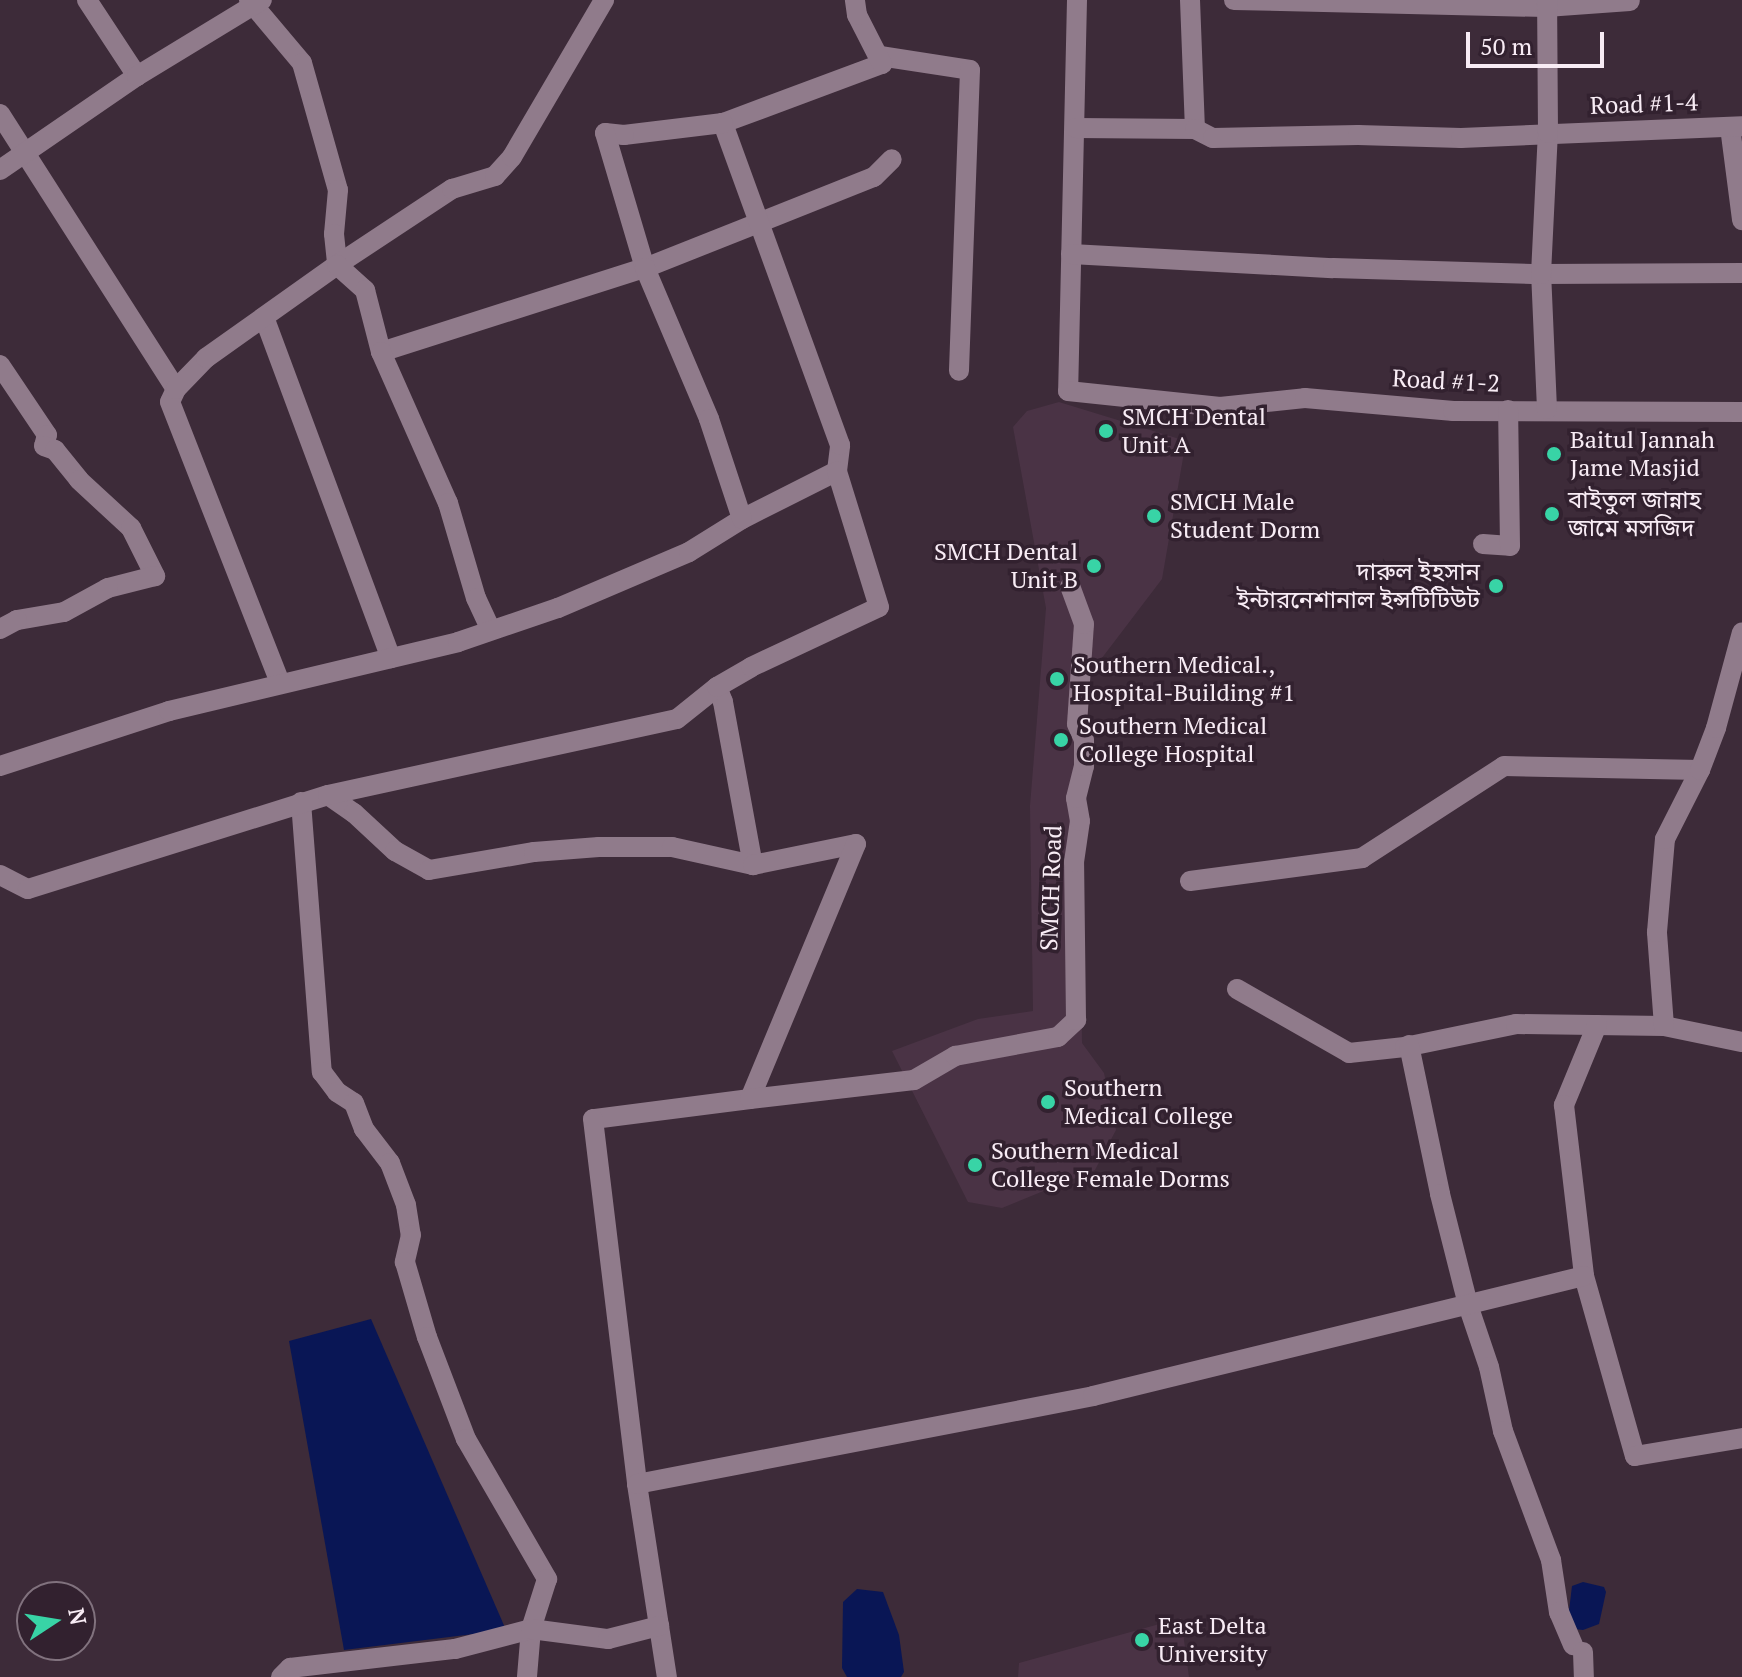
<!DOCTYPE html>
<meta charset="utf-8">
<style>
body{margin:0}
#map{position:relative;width:1742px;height:1677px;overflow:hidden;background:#3d2b39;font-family:"PT Serif","Noto Sans Bengali",serif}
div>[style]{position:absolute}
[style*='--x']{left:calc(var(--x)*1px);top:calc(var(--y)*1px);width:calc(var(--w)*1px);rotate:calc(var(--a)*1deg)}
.built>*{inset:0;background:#4a3345}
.water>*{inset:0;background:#091655}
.street>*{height:20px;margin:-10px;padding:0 10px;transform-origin:10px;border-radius:10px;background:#907b8b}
.dots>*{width:22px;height:22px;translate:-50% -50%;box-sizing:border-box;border:4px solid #32212f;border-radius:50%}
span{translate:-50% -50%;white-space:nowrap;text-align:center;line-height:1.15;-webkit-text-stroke:7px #32212f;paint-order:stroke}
.street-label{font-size:24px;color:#f8ecf5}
.poi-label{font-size:24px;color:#f8ecf5}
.left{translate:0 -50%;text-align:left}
.right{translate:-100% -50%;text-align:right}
.north{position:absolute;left:16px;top:1581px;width:80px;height:80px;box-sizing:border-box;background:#32212f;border:2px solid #81727e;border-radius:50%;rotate:78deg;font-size:22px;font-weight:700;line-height:32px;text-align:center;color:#f8ecf5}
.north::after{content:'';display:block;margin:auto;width:28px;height:36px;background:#38d4a6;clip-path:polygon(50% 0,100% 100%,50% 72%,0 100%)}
.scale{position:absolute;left:1466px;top:32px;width:138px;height:36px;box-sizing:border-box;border:4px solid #f8ecf5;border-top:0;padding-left:10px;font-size:24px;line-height:28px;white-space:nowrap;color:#f8ecf5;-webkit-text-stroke:6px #32212f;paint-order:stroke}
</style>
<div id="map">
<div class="built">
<div style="clip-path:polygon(1059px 402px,1186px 441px,1162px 579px,1089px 675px,1080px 865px,1082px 1043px,1104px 1073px,1116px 1130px,1095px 1170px,1002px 1208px,968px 1202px,892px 1051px,978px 1019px,1033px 1011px,1030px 806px,1046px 608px,1013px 427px,1027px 411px)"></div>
<div style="clip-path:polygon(1181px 1618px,1189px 1677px,1018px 1677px,1019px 1663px)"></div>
</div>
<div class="water">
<div style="clip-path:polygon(371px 1319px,506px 1630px,344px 1650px,289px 1341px)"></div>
<div style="clip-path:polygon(1583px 1582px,1604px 1587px,1606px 1592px,1599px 1624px,1583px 1630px,1574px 1629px,1568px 1619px,1572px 1586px)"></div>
<div style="clip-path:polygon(857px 1589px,883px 1592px,899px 1635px,904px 1672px,901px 1677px,847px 1677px,842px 1668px,843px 1602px)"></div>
</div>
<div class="street">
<div style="--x:87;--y:0;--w:91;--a:56.7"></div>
<div style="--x:249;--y:0;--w:82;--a:49.9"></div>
<div style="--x:302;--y:63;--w:132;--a:74.2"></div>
<div style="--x:338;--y:190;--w:44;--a:95.2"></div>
<div style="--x:334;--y:234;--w:31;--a:84"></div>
<div style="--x:337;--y:265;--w:138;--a:-33.5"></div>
<div style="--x:452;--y:189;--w:45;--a:-16.8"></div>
<div style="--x:495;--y:176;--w:25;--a:-48"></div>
<div style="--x:512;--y:157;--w:182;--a:-59.6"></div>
<div style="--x:1077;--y:0;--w:391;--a:91.3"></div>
<div style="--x:1068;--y:391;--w:153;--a:6"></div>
<div style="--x:1220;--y:407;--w:85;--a:-6"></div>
<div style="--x:1305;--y:398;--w:149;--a:5"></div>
<div style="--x:1453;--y:411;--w:289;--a:0.2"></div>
<div style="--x:1190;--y:0;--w:129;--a:87.8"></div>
<div style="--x:1234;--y:0;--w:312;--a:1.3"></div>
<div style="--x:1546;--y:7;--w:84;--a:-4.1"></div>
<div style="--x:880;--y:56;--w:91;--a:8.8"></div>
<div style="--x:970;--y:70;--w:301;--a:92.1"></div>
<div style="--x:0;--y:114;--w:326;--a:57.4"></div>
<div style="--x:176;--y:389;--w:14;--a:115"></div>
<div style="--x:170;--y:402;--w:302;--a:68.6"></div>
<div style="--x:723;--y:123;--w:170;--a:-20.4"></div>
<div style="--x:882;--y:64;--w:55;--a:-117"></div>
<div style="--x:857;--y:15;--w:15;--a:-98"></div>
<div style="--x:1730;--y:127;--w:94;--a:82.6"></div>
<div style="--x:1076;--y:128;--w:119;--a:0.5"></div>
<div style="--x:1195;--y:129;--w:20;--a:27"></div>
<div style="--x:1213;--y:138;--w:145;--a:-1.2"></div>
<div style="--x:1358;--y:135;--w:103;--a:1.7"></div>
<div style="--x:1461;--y:138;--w:281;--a:-2.4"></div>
<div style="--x:0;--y:170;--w:166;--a:-34.5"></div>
<div style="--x:137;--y:76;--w:146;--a:-31.3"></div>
<div style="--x:1071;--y:254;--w:262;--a:3.1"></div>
<div style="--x:1333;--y:268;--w:208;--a:1.7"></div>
<div style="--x:1541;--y:274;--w:201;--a:-0.3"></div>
<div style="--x:264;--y:317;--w:364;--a:69.6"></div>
<div style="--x:381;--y:352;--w:277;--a:-17.7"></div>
<div style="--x:645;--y:268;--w:246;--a:-21.7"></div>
<div style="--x:874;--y:177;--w:25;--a:-45"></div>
<div style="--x:0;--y:365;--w:84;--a:56.1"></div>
<div style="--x:47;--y:435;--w:11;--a:105"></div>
<div style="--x:44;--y:446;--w:12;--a:20"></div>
<div style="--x:55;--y:450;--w:38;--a:51"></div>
<div style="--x:79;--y:480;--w:71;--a:42.7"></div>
<div style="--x:131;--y:528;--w:54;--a:63.4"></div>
<div style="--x:155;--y:576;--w:49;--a:165.7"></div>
<div style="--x:108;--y:588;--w:50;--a:151.4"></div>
<div style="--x:64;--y:612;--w:48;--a:170.3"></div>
<div style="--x:17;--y:620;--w:19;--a:152"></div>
<div style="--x:176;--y:389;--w:43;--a:-45.9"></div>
<div style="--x:206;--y:358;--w:161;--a:-35.4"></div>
<div style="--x:337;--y:265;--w:38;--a:42"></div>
<div style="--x:365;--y:290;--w:64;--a:75.5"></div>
<div style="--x:381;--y:352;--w:165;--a:66.1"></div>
<div style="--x:448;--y:503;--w:99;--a:73.6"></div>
<div style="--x:476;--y:598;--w:33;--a:65"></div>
<div style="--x:1547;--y:409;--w:135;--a:-92.5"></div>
<div style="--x:1541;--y:274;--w:141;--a:-87.2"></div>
<div style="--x:1548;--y:133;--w:133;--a:-90.4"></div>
<div style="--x:1483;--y:544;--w:27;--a:4"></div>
<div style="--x:1510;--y:546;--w:136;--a:-90.8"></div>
<div style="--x:717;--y:687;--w:16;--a:68"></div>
<div style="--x:723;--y:702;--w:166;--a:79.6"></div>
<div style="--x:0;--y:766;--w:178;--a:-18"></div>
<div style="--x:169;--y:711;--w:297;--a:-13.4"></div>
<div style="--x:458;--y:642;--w:106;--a:-18.8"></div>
<div style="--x:558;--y:608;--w:142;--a:-23.1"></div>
<div style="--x:689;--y:552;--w:62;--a:-31.9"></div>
<div style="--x:742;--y:519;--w:106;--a:-26.8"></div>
<div style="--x:837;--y:471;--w:26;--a:-83"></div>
<div style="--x:840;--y:445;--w:343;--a:-110"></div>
<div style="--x:723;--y:123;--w:100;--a:173.1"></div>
<div style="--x:624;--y:135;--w:19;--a:-174"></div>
<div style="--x:605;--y:133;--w:141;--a:73.5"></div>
<div style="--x:645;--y:268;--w:164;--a:67"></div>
<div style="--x:709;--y:419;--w:105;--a:71.7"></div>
<div style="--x:328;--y:795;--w:32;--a:35"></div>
<div style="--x:354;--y:813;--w:56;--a:42.8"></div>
<div style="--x:395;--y:851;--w:39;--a:29"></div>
<div style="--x:429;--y:870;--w:107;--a:-9.7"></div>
<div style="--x:534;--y:852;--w:65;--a:-4.4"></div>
<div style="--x:599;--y:847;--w:73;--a:0"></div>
<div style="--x:672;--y:847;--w:83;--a:12.5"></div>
<div style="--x:753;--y:865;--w:105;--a:-11.5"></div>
<div style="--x:856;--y:844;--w:276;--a:112.6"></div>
<div style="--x:750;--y:1099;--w:158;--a:172.7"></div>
<div style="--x:593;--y:1119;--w:368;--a:83.1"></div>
<div style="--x:637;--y:1484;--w:195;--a:81.2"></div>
<div style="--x:301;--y:802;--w:271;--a:85.6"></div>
<div style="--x:322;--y:1072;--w:25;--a:53"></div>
<div style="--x:337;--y:1092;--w:20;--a:33"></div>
<div style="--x:354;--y:1103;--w:28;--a:69"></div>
<div style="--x:364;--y:1129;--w:43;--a:52.6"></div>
<div style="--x:390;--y:1163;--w:45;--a:69.1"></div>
<div style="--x:406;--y:1205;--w:30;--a:81"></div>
<div style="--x:411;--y:1235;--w:28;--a:103"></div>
<div style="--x:405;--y:1262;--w:78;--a:73.7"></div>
<div style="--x:427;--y:1337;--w:109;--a:69.1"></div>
<div style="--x:466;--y:1439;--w:162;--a:59.9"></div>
<div style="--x:547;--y:1579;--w:52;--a:107.7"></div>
<div style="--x:531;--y:1629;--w:48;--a:94.8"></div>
<div style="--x:0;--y:875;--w:31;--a:27"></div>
<div style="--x:28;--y:889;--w:314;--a:-17.4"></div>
<div style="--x:328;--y:795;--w:357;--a:-12.3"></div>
<div style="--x:677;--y:719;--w:51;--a:-38.7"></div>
<div style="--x:717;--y:687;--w:39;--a:-30"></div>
<div style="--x:751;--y:667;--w:141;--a:-25.1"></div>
<div style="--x:879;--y:607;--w:142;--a:-107.2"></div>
<div style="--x:1190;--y:881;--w:174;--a:-7.6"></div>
<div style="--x:1362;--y:858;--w:169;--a:-32.9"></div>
<div style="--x:1504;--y:766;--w:196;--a:1.2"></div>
<div style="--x:1237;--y:989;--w:129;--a:29.7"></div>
<div style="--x:1349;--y:1053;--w:56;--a:-6.1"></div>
<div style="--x:1405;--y:1047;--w:113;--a:-11.7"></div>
<div style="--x:1516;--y:1024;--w:148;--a:0.8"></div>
<div style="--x:1664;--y:1026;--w:80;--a:11.6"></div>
<div style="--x:1597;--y:1025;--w:87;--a:112.4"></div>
<div style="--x:1564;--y:1105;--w:172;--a:83.3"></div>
<div style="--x:1584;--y:1276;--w:187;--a:74.2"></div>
<div style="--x:1635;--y:1456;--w:109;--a:-9.5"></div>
<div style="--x:1664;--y:1026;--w:94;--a:-94.3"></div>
<div style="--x:1657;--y:932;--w:93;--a:-85.1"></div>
<div style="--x:1665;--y:839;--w:77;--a:-63.1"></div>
<div style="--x:1700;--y:770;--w:45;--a:-69.1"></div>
<div style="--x:1716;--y:728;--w:99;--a:-74.8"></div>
<div style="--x:1409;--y:1045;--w:152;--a:78.2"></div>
<div style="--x:1440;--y:1194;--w:114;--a:75.8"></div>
<div style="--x:1468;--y:1305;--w:65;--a:71.3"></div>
<div style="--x:1489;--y:1367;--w:66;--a:77.7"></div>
<div style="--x:1503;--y:1431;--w:138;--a:69.6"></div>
<div style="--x:1551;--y:1560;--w:53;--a:81.3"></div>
<div style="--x:1559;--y:1612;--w:36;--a:67"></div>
<div style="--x:750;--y:1099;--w:165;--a:-6.6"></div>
<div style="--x:914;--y:1080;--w:48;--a:-30.3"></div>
<div style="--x:955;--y:1056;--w:105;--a:-10.5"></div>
<div style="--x:1058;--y:1037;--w:25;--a:-43"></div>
<div style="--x:1076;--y:1020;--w:158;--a:-90.7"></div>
<div style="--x:1074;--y:862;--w:41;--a:-81.7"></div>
<div style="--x:1080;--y:821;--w:23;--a:-100"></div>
<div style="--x:1076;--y:798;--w:33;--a:-76"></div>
<div style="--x:1084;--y:766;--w:26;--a:-90"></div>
<div style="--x:1084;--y:740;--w:17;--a:-114"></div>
<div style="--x:1077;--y:724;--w:100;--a:-86"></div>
<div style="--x:1084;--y:624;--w:40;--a:-110.2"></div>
<div style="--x:637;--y:1484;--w:464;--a:-10.9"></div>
<div style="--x:1093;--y:1396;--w:505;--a:-13.73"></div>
<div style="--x:1583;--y:1652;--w:25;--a:88"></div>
<div style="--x:281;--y:1677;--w:13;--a:-45"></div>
<div style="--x:290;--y:1668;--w:166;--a:-6.6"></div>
<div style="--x:455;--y:1649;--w:79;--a:-14.7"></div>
<div style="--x:531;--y:1629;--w:78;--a:7.4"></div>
<div style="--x:608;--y:1639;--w:53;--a:-14.3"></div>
</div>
<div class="dots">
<div style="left:1106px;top:431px;background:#38d4a6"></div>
<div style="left:1554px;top:454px;background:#38d4a6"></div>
<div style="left:1552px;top:514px;background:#38d4a6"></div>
<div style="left:1154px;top:516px;background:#38d4a6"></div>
<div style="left:1094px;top:566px;background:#38d4a6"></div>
<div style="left:1496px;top:586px;background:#38d4a6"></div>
<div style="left:1057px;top:679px;background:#38d4a6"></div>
<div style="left:1061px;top:740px;background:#38d4a6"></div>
<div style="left:1048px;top:1102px;background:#38d4a6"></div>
<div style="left:975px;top:1165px;background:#38d4a6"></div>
<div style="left:1142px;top:1640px;background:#38d4a6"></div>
</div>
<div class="street-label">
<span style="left:1644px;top:104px;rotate:-2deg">Road #1-4</span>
<span style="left:1446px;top:381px;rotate:3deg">Road #1-2</span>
<span style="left:1051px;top:888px;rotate:-88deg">SMCH Road</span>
</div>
<div class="poi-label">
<span class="left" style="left:1122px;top:431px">SMCH Dental<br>Unit A</span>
<span class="left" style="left:1570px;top:454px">Baitul Jannah<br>Jame Masjid</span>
<span class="left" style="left:1568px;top:514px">বাইতুল জান্নাহ<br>জামে মসজিদ</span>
<span class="left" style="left:1170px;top:516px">SMCH Male<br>Student Dorm</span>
<span class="right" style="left:1078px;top:566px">SMCH Dental<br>Unit B</span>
<span class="right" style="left:1480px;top:586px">দারুল ইহসান<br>ইন্টারনেশানাল ইন্সটিটিউট</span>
<span class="left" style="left:1073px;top:679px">Southern Medical.,<br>Hospital-Building #1</span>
<span class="left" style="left:1079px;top:740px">Southern Medical<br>College Hospital</span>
<span class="left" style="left:1064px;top:1102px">Southern<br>Medical College</span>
<span class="left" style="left:991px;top:1165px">Southern Medical<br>College Female Dorms</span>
<span class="left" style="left:1158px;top:1640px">East Delta<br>University</span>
</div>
<div class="north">N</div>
<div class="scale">50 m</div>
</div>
